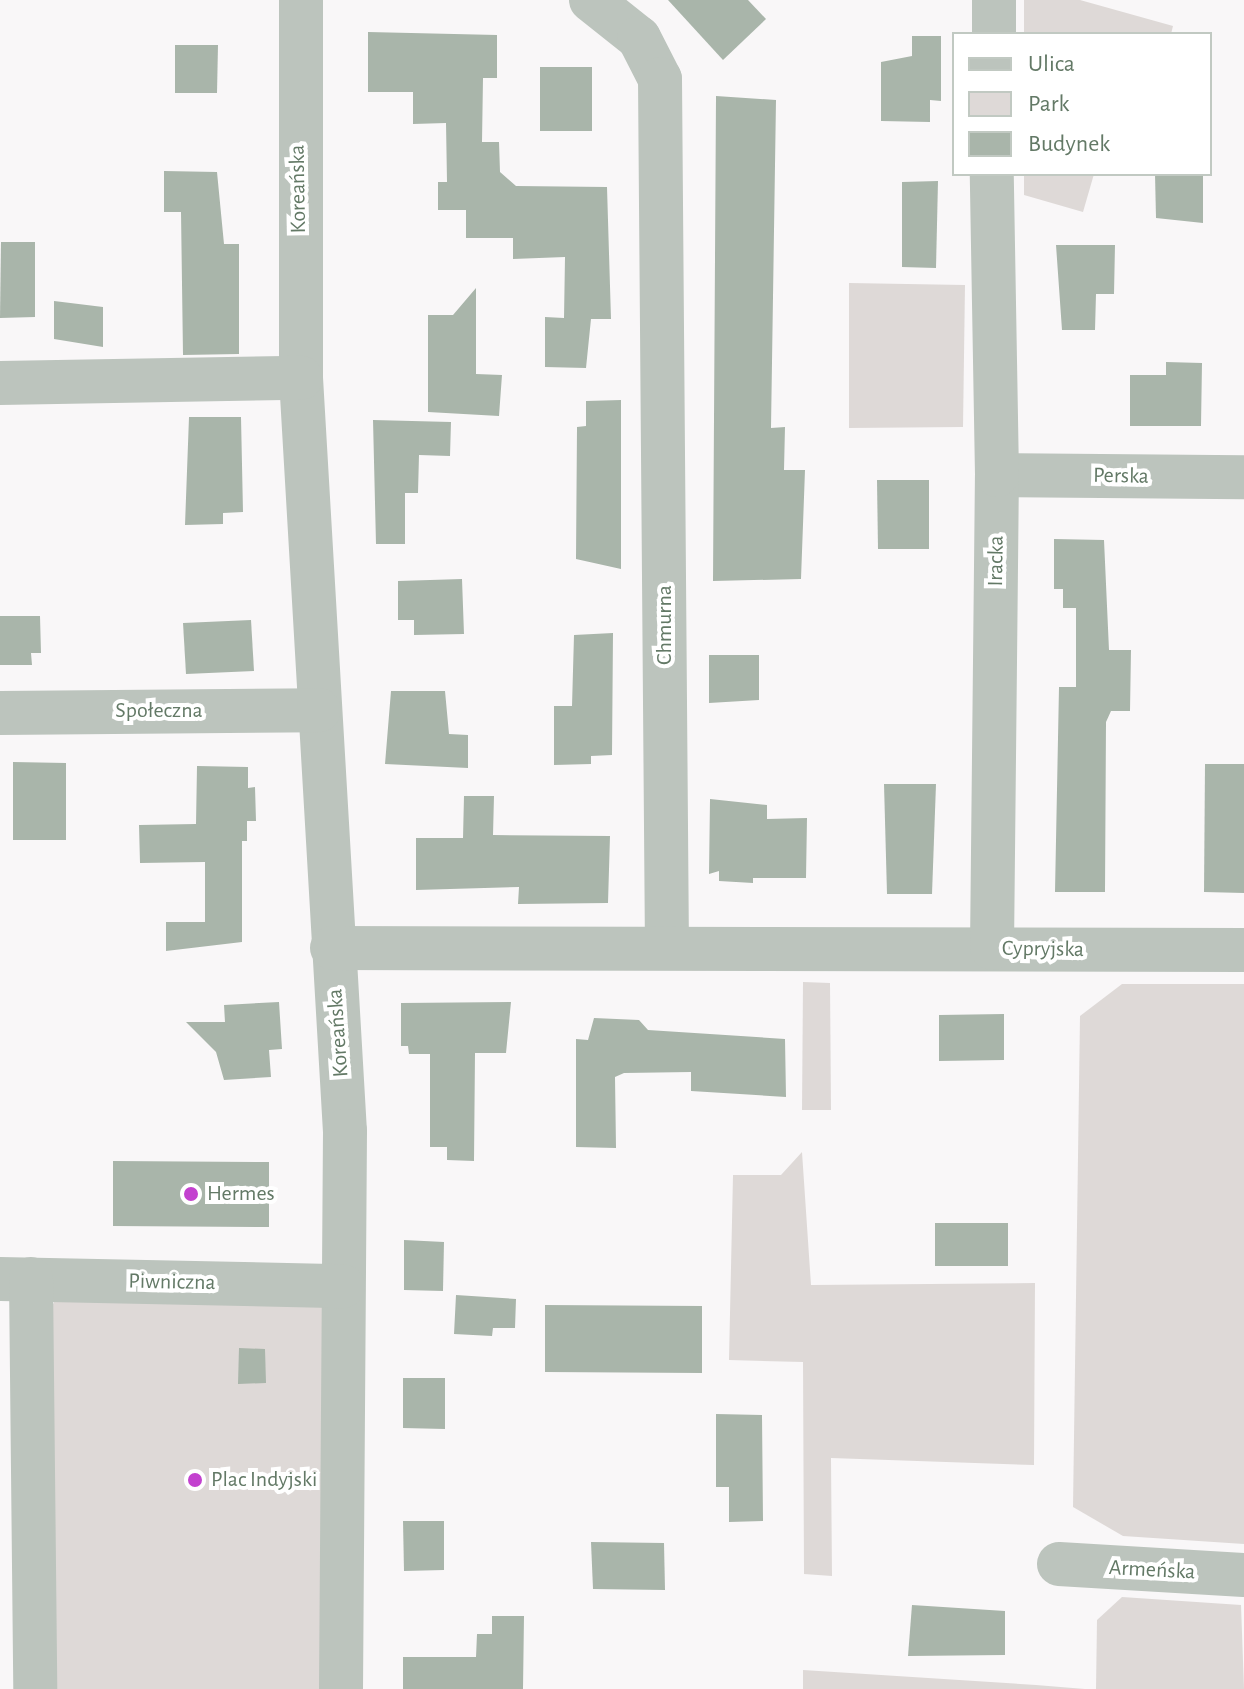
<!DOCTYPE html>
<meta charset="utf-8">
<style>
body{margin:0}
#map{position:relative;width:1244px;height:1689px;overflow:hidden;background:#f9f7f8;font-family:"Alegreya Sans",sans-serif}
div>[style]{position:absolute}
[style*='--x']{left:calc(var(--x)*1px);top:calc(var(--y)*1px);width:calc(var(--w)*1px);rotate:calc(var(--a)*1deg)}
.green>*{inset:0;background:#ded9d7}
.building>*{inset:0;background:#a9b5aa}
.minor>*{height:44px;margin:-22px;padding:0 22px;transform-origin:22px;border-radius:22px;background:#bcc4bd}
.dots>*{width:22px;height:22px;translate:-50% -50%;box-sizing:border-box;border:4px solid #fff;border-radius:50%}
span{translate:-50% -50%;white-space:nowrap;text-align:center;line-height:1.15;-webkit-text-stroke:8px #fff;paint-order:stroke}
.street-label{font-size:22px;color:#637966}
.poi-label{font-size:22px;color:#637966}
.left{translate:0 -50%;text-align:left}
.legend{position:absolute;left:952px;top:32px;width:260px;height:144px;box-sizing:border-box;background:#fff;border:2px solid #c1c9c2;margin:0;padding:10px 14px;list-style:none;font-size:24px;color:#637966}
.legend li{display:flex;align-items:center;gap:16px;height:40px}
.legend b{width:40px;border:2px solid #c1c9c2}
</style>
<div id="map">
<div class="green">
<div style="clip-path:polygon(1024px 0,1080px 0,1173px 26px,1171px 34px,1024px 34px)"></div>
<div style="clip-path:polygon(1024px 174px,1094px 174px,1083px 212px,1024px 195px)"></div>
<div style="clip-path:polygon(849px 283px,965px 285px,963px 427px,849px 428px)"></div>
<div style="clip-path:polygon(803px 982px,830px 983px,831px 1110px,802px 1110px)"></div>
<div style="clip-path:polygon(1122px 984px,1244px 984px,1244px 1544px,1123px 1536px,1073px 1507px,1080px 1016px)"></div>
<div style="clip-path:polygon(802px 1152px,811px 1285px,1035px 1283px,1034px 1465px,831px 1458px,832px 1576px,804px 1574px,803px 1362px,729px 1360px,733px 1175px,781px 1175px)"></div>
<div style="clip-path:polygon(57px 1296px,311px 1298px,329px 1313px,328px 1689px,47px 1689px,47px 1317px)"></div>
<div style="clip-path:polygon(1122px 1597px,1241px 1605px,1244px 1689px,1096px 1689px,1097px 1620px)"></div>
<div style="clip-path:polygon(803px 1670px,1036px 1685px,1085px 1689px,803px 1689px)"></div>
</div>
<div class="building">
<div style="clip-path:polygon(668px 0,748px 0,766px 19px,723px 60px)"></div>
<div style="clip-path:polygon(368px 32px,497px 35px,497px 78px,483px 78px,482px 142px,499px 142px,500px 172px,516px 186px,607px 187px,611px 319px,591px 319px,586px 368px,545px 367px,545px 317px,564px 318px,565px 257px,513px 259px,513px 238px,466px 238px,466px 210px,438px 210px,438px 182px,447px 182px,446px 123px,413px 124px,413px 92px,368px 92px)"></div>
<div style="clip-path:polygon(912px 36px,941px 36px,941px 101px,930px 100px,930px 122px,881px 121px,881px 62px,912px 56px)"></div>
<div style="clip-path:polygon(175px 45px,218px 45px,217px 93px,175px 93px)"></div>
<div style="clip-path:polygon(540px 67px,592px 67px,592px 131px,540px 131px)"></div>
<div style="clip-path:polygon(716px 96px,776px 100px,771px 428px,785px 427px,784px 470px,805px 470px,801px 579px,713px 581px)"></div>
<div style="clip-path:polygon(164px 171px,217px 172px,224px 244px,239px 244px,239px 354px,183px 355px,181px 212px,164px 212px)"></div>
<div style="clip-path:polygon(1155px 174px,1203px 174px,1203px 223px,1156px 218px)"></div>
<div style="clip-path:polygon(938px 181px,936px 268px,902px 267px,902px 182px)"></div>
<div style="clip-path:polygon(1px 242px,35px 242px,35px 317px,0 318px)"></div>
<div style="clip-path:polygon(1056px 245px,1115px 245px,1114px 294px,1096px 294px,1095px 330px,1062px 330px)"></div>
<div style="clip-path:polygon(476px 288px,476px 374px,502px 375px,499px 416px,428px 412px,428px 315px,453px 315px)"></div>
<div style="clip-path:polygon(54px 301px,103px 307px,103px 347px,54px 339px)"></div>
<div style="clip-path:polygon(1166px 362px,1202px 363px,1201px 426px,1130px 426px,1130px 375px,1166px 375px)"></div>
<div style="clip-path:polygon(621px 400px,621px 569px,576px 559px,577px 427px,586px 426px,586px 401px)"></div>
<div style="clip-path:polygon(189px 417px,241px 417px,243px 512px,223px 513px,223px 524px,185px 525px)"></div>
<div style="clip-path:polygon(373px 420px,451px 422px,450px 456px,419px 455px,418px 493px,405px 493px,405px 544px,376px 544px)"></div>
<div style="clip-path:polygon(877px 480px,929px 480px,929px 549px,878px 549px)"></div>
<div style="clip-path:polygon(1054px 539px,1104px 540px,1109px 650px,1131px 650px,1130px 711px,1111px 711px,1106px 722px,1105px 892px,1055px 892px,1059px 687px,1076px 687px,1076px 608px,1063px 608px,1063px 589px,1054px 589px)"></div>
<div style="clip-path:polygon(462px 579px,464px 634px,414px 635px,414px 620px,398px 620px,398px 581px)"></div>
<div style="clip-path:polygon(0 616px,40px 616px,41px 653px,31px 653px,32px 665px,0 665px)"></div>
<div style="clip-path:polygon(251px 620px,254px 671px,186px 674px,183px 623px)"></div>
<div style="clip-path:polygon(613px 633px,612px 755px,591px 756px,591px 764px,554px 765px,554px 706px,572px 706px,574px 635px)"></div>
<div style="clip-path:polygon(709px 655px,759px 655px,759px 700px,709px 703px)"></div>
<div style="clip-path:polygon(391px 691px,445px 691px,449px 734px,468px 735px,468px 768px,385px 764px)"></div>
<div style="clip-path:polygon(13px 762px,66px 763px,66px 840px,13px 840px)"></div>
<div style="clip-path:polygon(1205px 764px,1244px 764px,1244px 893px,1204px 892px)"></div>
<div style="clip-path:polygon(197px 766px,248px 767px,248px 788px,255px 787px,256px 821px,247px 821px,247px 841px,242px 841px,242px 942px,166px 951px,166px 922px,205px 922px,205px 935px,205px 862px,140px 863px,139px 825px,196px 824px)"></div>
<div style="clip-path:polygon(884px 784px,936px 784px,932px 894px,887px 894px)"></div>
<div style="clip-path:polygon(464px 796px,494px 796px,493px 835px,610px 836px,608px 903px,518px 904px,519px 887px,416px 890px,416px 838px,463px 838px)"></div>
<div style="clip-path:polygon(710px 799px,767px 805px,767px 819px,807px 818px,806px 878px,753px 878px,753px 883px,719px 881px,719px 871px,709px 874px)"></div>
<div style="clip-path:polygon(279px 1002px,282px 1049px,269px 1050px,271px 1077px,224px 1080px,216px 1052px,186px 1022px,225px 1022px,224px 1005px)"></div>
<div style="clip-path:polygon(511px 1002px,506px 1053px,475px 1053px,474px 1161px,447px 1160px,447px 1147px,430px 1147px,430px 1054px,409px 1054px,408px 1046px,401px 1046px,401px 1003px)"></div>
<div style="clip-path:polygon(1004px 1014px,1004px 1060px,939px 1061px,939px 1015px)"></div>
<div style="clip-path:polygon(594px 1018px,639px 1020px,648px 1030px,785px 1039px,786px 1097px,691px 1091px,691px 1072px,624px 1073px,615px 1077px,616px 1148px,576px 1147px,576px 1039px,588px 1040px)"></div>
<div style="clip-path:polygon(113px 1161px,269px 1162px,269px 1227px,113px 1226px)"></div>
<div style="clip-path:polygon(935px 1223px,1008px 1223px,1008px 1266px,935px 1266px)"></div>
<div style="clip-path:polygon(404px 1240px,444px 1242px,443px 1291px,404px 1290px)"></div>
<div style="clip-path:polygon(456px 1295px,516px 1299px,515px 1328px,493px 1328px,492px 1336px,454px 1334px)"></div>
<div style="clip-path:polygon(545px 1305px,702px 1306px,702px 1373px,545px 1372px)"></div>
<div style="clip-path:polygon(239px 1348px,265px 1349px,266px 1383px,238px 1384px)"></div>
<div style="clip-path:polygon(403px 1378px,445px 1378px,445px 1429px,403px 1428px)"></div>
<div style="clip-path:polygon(716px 1414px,762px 1415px,763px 1521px,729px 1522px,729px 1487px,716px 1487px)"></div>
<div style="clip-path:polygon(403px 1521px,444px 1521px,444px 1570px,404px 1571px)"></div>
<div style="clip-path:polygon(591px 1542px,664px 1543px,665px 1590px,593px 1589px)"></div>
<div style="clip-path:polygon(912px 1605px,1005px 1611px,1005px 1655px,908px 1656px)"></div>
<div style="clip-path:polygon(492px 1616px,524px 1616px,523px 1689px,403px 1689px,403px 1657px,476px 1657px,477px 1634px,492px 1634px)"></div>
</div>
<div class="minor">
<div style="--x:301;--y:0;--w:378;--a:90"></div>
<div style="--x:301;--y:378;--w:754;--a:86.66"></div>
<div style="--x:345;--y:1131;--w:558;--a:90.41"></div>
<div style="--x:591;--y:0;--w:61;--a:38.4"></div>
<div style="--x:639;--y:38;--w:46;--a:62.9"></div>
<div style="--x:660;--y:79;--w:865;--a:89.54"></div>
<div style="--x:994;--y:34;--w:34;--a:-90"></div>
<div style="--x:0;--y:383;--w:301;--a:-1"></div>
<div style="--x:997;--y:475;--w:247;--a:0.5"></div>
<div style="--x:0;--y:713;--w:319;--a:-0.5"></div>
<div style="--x:332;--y:948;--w:912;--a:0.13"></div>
<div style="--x:992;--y:948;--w:473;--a:-89.4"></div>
<div style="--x:997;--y:475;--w:301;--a:-91"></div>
<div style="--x:0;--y:1279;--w:343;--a:1.2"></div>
<div style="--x:31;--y:1279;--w:410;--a:89.4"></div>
<div style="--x:1059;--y:1564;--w:185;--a:3.4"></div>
</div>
<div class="dots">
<div style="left:191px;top:1194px;background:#c341cf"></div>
<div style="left:195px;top:1480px;background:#c341cf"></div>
</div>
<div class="street-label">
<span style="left:298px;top:189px;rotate:-91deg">Koreańska</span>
<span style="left:1121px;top:476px;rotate:1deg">Perska</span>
<span style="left:996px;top:561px;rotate:-89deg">Iracka</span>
<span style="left:665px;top:625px;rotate:-90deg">Chmurna</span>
<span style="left:159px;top:711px">Społeczna</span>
<span style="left:1043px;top:949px;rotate:1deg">Cypryjska</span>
<span style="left:338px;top:1033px;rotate:-94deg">Koreańska</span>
<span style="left:172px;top:1282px;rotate:1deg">Piwniczna</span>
<span style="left:1152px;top:1570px;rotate:3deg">Armeńska</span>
</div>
<div class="poi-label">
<span class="left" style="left:207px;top:1194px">Hermes</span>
<span class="left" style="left:211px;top:1480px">Plac Indyjski</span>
</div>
<ul class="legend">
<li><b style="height:10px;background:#bcc4bd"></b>Ulica</li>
<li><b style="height:22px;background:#ded9d7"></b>Park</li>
<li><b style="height:22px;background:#a9b5aa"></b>Budynek</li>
</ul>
</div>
